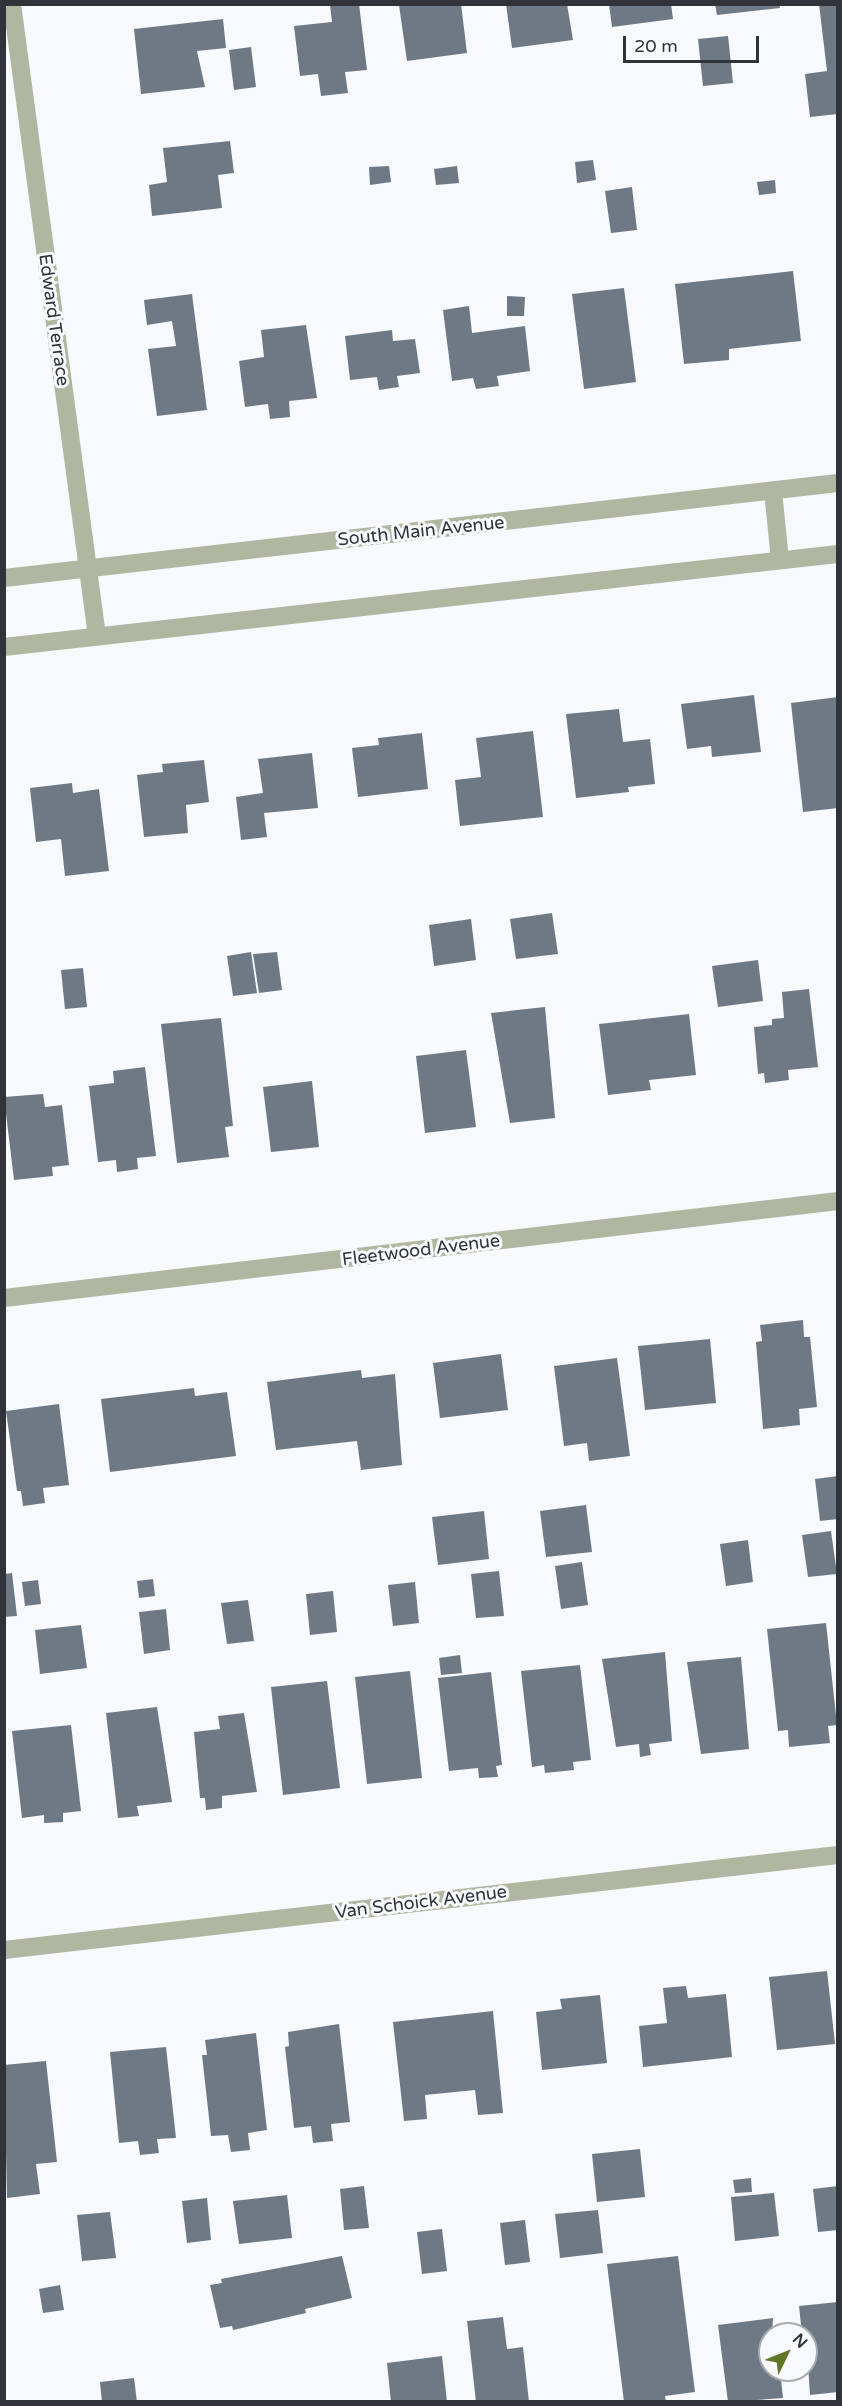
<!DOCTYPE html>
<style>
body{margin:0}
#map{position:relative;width:842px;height:2406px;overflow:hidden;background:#f7f9fc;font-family:"Varela Round",sans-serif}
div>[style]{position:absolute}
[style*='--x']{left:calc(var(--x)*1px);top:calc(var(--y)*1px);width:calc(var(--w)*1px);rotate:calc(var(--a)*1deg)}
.building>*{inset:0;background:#6f7986}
.street>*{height:18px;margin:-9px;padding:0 9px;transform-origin:9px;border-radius:9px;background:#afb7a1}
span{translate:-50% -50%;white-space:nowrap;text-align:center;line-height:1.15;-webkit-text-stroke:6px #f7f9fc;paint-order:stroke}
.street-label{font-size:18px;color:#30343a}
.frame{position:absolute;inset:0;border:6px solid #30343a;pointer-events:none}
.north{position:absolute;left:758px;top:2322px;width:60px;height:60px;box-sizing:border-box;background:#f7f9fc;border:2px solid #a7aaae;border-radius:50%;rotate:47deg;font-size:16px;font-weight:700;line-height:24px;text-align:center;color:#30343a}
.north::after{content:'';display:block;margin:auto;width:21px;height:27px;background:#617626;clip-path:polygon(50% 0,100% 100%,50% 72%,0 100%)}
.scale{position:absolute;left:623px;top:36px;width:136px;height:27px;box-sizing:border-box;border:3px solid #30343a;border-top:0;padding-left:8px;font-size:18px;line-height:21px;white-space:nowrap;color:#30343a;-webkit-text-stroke:4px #f7f9fc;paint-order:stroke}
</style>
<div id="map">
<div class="building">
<div style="clip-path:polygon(359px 4px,367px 70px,345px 72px,348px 93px,321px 96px,318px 74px,300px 76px,294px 26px,332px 22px,330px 5px)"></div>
<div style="clip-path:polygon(461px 4px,467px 53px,407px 61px,399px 5px)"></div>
<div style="clip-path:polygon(506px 4px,567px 4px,573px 40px,512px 48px)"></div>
<div style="clip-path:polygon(609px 4px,671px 4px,673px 19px,612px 27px)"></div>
<div style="clip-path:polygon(715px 4px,779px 4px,780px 8px,717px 15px)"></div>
<div style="clip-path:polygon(819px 4px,838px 4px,838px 114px,810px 117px,805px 74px,827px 71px)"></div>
<div style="clip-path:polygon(223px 19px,226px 48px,197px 51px,205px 87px,141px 94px,134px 29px)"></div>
<div style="clip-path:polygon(728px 36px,733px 83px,703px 86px,698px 39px)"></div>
<div style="clip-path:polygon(251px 47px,256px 87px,234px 90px,229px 50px)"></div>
<div style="clip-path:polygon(230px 141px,234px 173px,218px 175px,222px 208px,152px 216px,149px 185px,167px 182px,163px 148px)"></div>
<div style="clip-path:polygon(593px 160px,596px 180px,577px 183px,575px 162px)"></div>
<div style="clip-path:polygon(389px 166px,391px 182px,370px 185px,369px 167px)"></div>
<div style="clip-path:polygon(457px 166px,459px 183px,436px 185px,434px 169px)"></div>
<div style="clip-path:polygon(775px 180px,776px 193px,759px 195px,757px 182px)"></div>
<div style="clip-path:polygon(632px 187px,637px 230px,611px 233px,605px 191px)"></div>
<div style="clip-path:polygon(793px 271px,801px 341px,729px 349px,729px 360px,684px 364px,675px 284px)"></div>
<div style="clip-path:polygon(624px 288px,636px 382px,584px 389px,572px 294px)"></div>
<div style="clip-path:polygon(192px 294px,207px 410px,157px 416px,148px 349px,176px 346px,172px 321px,147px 325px,144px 300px)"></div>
<div style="clip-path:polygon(507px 296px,525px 297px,524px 316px,507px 316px)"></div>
<div style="clip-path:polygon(469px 306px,472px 333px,525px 326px,530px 371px,497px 376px,499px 386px,476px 389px,473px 378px,452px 381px,443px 310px)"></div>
<div style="clip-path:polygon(306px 325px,317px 398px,289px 401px,290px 417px,270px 419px,268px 404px,245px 407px,239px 361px,264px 357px,261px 330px)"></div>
<div style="clip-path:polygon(392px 330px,393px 341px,415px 339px,420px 373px,397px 376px,399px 387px,379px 390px,377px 377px,350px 380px,345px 336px)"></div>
<div style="clip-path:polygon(754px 695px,761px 752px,712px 757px,711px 746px,687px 749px,681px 704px)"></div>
<div style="clip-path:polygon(838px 697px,838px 808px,803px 812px,791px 703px)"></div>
<div style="clip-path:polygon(619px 709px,623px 742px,650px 739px,655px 784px,628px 787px,629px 792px,576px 798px,566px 714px)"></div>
<div style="clip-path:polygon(533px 731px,543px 817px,460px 826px,455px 780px,481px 777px,476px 738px)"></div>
<div style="clip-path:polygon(422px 733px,428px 789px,358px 797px,352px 748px,379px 745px,378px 738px)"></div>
<div style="clip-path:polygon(312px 753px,318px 808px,264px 813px,267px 837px,241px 840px,236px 797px,263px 793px,258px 759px)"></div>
<div style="clip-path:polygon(204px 760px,209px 802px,186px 805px,188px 833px,144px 837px,137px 775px,163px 772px,162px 764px)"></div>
<div style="clip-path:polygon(72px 783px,73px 793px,99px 789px,109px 871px,65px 876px,61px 839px,36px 842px,30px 788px)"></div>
<div style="clip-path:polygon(552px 913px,558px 954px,516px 959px,510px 919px)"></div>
<div style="clip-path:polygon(471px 919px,476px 960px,434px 966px,429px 925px)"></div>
<div style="clip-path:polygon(251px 952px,257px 993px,233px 996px,227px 956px)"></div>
<div style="clip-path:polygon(277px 952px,282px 990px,259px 993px,253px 954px)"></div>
<div style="clip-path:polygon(758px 960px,763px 1001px,718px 1007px,712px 966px)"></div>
<div style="clip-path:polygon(83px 968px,87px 1007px,65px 1009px,61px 970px)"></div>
<div style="clip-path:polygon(809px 989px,818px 1067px,788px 1070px,789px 1080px,765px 1083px,764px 1073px,758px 1074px,754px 1027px,772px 1025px,772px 1019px,784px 1018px,782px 992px)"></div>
<div style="clip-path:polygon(545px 1007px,555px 1118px,510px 1123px,491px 1013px)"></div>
<div style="clip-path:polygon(689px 1014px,696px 1075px,649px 1080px,651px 1090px,608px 1095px,599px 1024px)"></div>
<div style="clip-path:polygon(221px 1018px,233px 1126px,225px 1127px,229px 1157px,177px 1163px,161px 1024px)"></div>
<div style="clip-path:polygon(466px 1050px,476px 1127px,425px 1133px,416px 1056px)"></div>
<div style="clip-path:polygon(145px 1067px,156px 1156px,137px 1158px,138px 1169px,117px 1172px,116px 1160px,98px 1162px,89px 1086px,114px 1083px,113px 1071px)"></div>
<div style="clip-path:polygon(312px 1081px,319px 1147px,271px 1152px,263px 1087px)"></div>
<div style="clip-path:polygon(43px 1094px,45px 1107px,62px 1105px,69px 1165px,52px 1167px,53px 1176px,14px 1180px,4px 1097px)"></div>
<div style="clip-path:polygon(803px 1320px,804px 1337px,810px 1337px,817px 1407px,799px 1409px,800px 1425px,763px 1429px,756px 1342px,762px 1341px,760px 1325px)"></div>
<div style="clip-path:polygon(710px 1339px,716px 1403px,645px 1410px,638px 1346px)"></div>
<div style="clip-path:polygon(501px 1354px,508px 1410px,440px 1418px,433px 1363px)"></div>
<div style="clip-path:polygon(617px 1358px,630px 1456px,589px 1461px,587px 1443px,564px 1446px,554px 1366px)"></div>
<div style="clip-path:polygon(361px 1370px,362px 1378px,395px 1374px,402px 1465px,361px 1470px,357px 1441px,276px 1450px,267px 1382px)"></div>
<div style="clip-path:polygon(194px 1388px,195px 1396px,227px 1392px,236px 1456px,110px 1472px,101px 1399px)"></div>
<div style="clip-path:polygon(59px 1404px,69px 1485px,43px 1488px,45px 1503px,23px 1506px,21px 1491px,17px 1491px,6px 1411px)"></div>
<div style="clip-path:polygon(838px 1476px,838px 1519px,820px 1521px,815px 1479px)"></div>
<div style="clip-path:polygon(586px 1505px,592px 1552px,546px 1557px,540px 1511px)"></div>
<div style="clip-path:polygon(484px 1511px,489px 1559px,438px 1565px,432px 1517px)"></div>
<div style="clip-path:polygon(831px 1531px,837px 1574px,808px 1577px,802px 1535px)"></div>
<div style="clip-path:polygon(748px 1540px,753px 1582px,726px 1586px,720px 1544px)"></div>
<div style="clip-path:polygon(582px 1562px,588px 1605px,561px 1609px,555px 1566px)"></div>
<div style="clip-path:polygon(499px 1571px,504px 1616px,476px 1618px,471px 1574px)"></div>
<div style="clip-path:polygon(12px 1573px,17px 1616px,4px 1617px,4px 1574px)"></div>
<div style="clip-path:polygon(153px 1579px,155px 1596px,139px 1598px,137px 1581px)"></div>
<div style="clip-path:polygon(38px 1580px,41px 1604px,25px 1606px,22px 1582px)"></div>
<div style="clip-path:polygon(415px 1582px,419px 1623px,393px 1626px,388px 1585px)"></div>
<div style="clip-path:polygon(333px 1591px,337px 1632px,310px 1635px,306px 1594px)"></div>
<div style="clip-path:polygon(248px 1600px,254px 1641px,227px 1644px,221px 1603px)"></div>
<div style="clip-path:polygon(166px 1609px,170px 1650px,144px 1654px,139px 1612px)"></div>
<div style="clip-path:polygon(826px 1623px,837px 1725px,828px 1726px,830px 1743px,789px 1747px,788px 1730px,778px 1731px,767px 1629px)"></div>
<div style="clip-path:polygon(81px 1625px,87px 1668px,40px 1674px,35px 1630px)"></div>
<div style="clip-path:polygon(665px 1652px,672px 1741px,649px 1744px,651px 1755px,640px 1757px,639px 1744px,616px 1747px,602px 1659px)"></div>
<div style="clip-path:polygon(460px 1655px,462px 1673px,441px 1675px,439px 1658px)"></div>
<div style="clip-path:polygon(741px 1657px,749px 1749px,701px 1754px,687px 1662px)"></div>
<div style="clip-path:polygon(580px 1665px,591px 1760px,573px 1762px,574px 1770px,545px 1773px,544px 1765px,532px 1767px,521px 1671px)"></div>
<div style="clip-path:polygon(410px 1671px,422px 1778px,367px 1784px,355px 1677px)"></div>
<div style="clip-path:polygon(491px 1672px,502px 1765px,496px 1766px,498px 1777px,479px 1778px,478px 1768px,449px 1771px,438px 1678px)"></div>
<div style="clip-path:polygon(327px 1681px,340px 1788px,283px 1795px,271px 1687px)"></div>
<div style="clip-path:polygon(157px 1707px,172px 1802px,137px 1806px,139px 1816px,118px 1818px,106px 1713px)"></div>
<div style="clip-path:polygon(244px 1713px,257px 1792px,222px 1796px,222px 1808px,206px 1810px,205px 1798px,200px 1798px,194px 1732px,220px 1729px,218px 1716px)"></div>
<div style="clip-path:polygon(71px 1725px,81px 1811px,63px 1813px,63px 1822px,44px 1823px,44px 1815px,22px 1818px,12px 1731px)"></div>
<div style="clip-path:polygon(827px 1971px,835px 2044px,777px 2050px,769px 1977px)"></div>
<div style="clip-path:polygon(686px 1986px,688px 1998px,726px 1994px,732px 2057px,643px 2067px,639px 2026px,667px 2023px,663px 1988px)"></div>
<div style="clip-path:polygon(600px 1995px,607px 2063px,542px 2070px,536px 2012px,562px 2009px,560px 1999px)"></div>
<div style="clip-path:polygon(493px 2011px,503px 2113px,478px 2115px,475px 2090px,425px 2095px,427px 2119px,404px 2121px,393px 2022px)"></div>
<div style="clip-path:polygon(339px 2024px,350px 2122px,331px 2124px,333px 2141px,313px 2143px,311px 2126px,294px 2128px,285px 2047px,289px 2046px,288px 2032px)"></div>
<div style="clip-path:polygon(256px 2033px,267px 2130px,248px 2133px,250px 2150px,231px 2152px,228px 2135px,211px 2136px,202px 2055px,207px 2055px,205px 2040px)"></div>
<div style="clip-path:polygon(166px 2047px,176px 2138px,157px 2139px,159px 2153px,140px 2155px,138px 2141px,119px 2143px,110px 2052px)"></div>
<div style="clip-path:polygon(46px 2061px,57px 2162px,36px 2164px,40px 2194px,7px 2198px,4px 2065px)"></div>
<div style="clip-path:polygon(640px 2149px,645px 2197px,597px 2202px,592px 2154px)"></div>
<div style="clip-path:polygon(751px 2178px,752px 2192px,735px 2193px,733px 2180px)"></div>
<div style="clip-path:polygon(364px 2186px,369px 2228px,344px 2230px,340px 2189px)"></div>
<div style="clip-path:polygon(838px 2186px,838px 2230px,818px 2232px,813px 2189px)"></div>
<div style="clip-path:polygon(774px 2193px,779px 2236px,735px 2241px,731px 2197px)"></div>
<div style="clip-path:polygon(287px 2195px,292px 2238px,239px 2244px,233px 2201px)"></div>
<div style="clip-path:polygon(207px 2198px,211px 2240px,187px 2243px,182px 2201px)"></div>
<div style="clip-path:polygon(598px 2210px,603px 2253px,560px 2258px,555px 2214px)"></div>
<div style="clip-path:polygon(110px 2212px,116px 2258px,82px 2261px,77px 2215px)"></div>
<div style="clip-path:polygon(525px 2220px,530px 2262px,505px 2265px,500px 2223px)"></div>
<div style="clip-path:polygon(442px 2229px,447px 2271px,422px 2274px,417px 2232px)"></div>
<div style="clip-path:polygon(342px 2256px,352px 2298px,305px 2309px,306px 2313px,233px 2330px,232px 2326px,220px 2328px,210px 2285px,222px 2283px,221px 2279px)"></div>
<div style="clip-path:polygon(678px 2256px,695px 2392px,665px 2396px,666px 2402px,624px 2402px,607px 2264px)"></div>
<div style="clip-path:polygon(60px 2285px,64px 2310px,43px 2313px,39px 2289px)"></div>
<div style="clip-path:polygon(838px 2302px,838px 2392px,810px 2395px,806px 2334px,802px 2334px,799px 2306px)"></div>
<div style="clip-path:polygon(503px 2317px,507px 2349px,523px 2347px,529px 2402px,476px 2402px,467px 2321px)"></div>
<div style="clip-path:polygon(773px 2318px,770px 2370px,780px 2370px,783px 2398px,728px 2402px,718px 2325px)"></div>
<div style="clip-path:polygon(442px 2356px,447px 2402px,391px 2402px,387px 2363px)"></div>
<div style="clip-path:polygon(134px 2378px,137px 2402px,102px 2402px,100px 2382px)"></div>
</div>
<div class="street">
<div style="--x:12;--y:4;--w:638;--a:82.34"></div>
<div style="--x:773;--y:491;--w:69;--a:84.2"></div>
<div style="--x:4;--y:578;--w:839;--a:-6.5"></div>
<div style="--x:4;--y:647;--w:839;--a:-6.36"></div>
<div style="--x:4;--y:1298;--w:840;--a:-6.63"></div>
<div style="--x:4;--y:1950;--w:839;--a:-6.5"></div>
</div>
<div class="street-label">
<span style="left:54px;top:320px;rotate:82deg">Edward Terrace</span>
<span style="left:421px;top:531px;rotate:-6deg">South Main Avenue</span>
<span style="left:421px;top:1250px;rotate:-7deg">Fleetwood Avenue</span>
<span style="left:421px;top:1902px;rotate:-7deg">Van Schoick Avenue</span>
</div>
<div class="frame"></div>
<div class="north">N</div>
<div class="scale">20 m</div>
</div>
